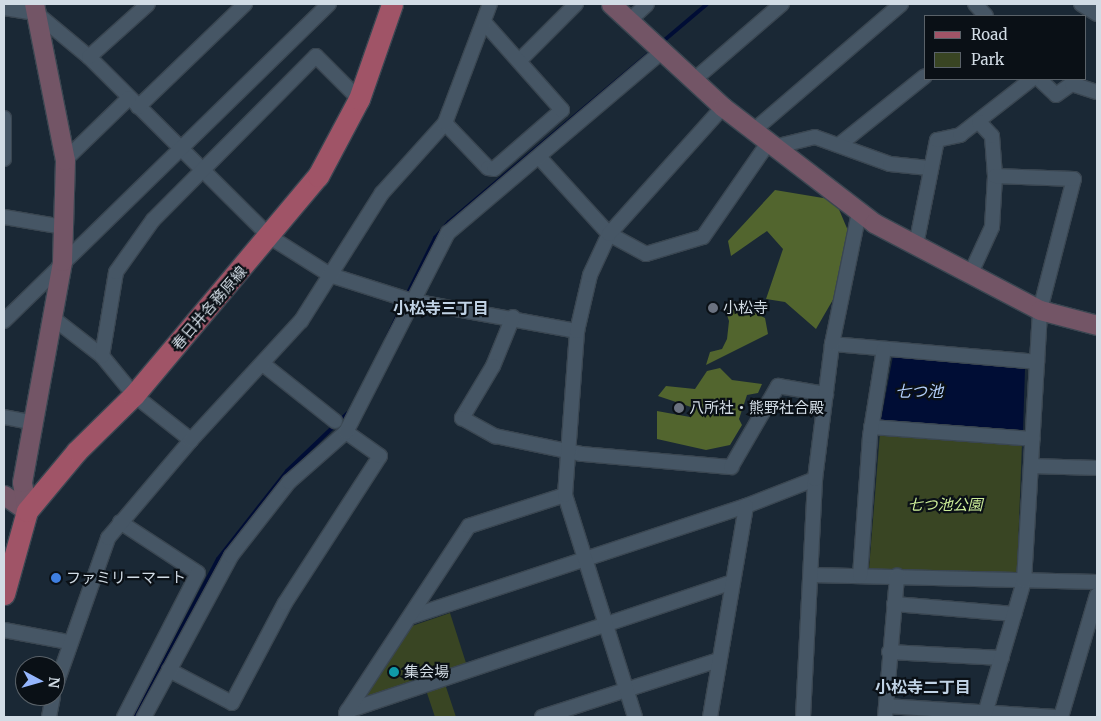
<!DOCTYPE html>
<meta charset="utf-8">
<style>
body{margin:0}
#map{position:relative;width:1101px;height:721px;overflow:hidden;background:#1a2835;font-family:Merriweather,"Noto Sans JP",serif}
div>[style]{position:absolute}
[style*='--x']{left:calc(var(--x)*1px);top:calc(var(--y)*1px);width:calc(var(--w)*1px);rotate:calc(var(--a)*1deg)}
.green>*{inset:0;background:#394523}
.forest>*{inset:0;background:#52652e}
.water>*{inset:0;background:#000d35}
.stream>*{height:4px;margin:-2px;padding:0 2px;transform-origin:2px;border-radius:2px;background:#000d35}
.roads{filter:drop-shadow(1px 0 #3a4651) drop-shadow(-1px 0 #3a4651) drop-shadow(0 1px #3a4651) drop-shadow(0 -1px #3a4651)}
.street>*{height:14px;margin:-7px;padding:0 7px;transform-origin:7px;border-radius:7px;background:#465665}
.secondary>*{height:19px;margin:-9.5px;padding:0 9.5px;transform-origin:9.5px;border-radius:9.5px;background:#735566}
.primary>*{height:21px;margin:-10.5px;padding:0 10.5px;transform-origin:10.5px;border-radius:10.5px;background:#a05467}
.dots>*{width:14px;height:14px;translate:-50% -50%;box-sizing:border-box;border:2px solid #0a1016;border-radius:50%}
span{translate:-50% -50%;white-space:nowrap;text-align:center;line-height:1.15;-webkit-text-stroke:4.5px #0a1016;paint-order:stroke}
.street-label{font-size:15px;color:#d2dce5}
.poi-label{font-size:15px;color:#d2dce5}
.left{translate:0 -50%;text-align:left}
.park-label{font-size:15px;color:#ccec98;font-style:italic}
.neighbourhood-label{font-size:16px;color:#c1d3e5;font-weight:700}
.water-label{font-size:16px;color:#b2cefa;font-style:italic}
.frame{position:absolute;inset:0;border:5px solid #d2dce5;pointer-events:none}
.legend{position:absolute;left:924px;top:15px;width:162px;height:65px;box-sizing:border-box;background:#0a1016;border:1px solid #5a6269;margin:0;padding:6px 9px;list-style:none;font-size:15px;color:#d2dce5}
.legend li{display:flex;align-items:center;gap:10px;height:25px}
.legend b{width:25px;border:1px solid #5a6269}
.north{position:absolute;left:15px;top:656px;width:50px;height:50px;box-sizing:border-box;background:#0a1016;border:1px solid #5a6269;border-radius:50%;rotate:96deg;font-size:14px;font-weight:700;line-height:20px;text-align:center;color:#d2dce5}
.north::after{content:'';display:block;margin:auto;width:18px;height:22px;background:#95b6fd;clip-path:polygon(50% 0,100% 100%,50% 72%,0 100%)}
</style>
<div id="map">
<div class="green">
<div style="clip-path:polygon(880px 433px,1022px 443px,1017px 574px,869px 569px)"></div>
<div style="clip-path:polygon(450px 613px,466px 663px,360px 701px,409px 627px)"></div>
<div style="clip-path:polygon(445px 684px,456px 717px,435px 717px,426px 690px)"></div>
</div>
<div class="forest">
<div style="clip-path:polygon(775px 190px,835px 200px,849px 233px,838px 291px,816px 329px,785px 302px,766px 299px,783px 249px,767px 231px,731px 256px,728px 241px)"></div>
<div style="clip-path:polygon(731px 300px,765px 318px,768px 334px,706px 365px,710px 352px,722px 349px,727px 339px,729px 321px,724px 306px)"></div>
<div style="clip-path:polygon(720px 368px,732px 380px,762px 384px,758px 393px,747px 395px,739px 419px,742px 425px,730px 445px,706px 450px,657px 439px,657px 411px,690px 417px,694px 408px,658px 396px,666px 386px,695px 389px,707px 371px)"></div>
</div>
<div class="water">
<div style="clip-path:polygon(893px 356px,1025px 369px,1023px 430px,881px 420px)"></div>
</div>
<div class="stream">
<div style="--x:661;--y:43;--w:60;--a:-40.3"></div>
<div style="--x:407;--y:295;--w:64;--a:-63.8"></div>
<div style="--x:435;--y:238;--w:21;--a:-49"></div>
<div style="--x:449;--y:222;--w:265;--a:-40.1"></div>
<div style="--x:387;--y:338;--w:40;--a:-65"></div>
<div style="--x:135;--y:717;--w:178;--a:-62.3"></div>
<div style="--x:218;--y:559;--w:112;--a:-51.9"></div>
<div style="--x:287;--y:471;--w:84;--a:-43.6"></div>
</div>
<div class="roads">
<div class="street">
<div style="--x:975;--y:4;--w:16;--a:47"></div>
<div style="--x:1081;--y:4;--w:19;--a:32"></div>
<div style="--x:4;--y:8;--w:32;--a:9"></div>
<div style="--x:36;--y:13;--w:69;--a:39.7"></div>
<div style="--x:89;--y:57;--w:255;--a:44.8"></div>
<div style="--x:270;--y:237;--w:71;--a:32.3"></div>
<div style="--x:330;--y:275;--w:86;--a:17.6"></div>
<div style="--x:412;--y:301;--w:168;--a:10.3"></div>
<div style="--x:630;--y:20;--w:23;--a:-43"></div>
<div style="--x:89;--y:57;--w:79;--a:-41.9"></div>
<div style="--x:521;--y:59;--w:78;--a:-45"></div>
<div style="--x:695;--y:79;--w:115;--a:-40.8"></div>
<div style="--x:1039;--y:79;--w:23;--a:43"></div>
<div style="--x:1056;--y:95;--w:19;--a:-35"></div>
<div style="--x:1072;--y:84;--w:26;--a:18"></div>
<div style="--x:138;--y:107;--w:149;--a:-43.9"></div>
<div style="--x:4;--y:118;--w:41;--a:90"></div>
<div style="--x:445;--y:123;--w:62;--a:46.3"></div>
<div style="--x:488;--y:168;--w:6;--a:9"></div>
<div style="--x:494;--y:169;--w:90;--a:-40.9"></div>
<div style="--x:562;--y:110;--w:118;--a:-131.6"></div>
<div style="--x:753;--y:131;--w:195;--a:-40.6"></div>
<div style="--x:839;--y:145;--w:110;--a:-38.7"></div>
<div style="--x:774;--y:147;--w:42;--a:-13.7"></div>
<div style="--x:815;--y:137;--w:80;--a:19.8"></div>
<div style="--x:890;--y:164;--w:39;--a:6"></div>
<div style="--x:539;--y:157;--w:104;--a:47.7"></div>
<div style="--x:609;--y:234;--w:42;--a:28.4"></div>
<div style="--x:646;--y:254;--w:59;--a:-16.6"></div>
<div style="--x:703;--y:237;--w:114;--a:-55.3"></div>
<div style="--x:65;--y:160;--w:89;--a:-44.1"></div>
<div style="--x:4;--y:217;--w:60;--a:9.6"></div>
<div style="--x:916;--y:245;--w:107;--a:-78.7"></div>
<div style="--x:937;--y:140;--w:24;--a:-12"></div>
<div style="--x:960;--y:135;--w:91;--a:-37.9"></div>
<div style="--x:970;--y:275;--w:53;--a:-65.4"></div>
<div style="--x:992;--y:227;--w:51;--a:-86.6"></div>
<div style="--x:995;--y:176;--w:40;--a:-94.3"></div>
<div style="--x:992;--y:136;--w:19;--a:-133"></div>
<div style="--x:513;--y:317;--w:53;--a:112.2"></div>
<div style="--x:493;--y:366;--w:61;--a:120.8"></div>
<div style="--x:462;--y:418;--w:38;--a:29"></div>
<div style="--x:495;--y:436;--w:89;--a:11.7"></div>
<div style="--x:582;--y:454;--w:150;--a:5"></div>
<div style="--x:731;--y:467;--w:94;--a:-59.9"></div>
<div style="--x:778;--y:386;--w:49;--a:9.5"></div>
<div style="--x:53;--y:318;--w:62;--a:37.8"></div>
<div style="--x:102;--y:356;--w:50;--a:50.6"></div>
<div style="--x:134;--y:395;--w:73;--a:38.3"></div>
<div style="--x:4;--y:321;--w:454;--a:-44.3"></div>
<div style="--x:832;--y:344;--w:206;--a:5"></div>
<div style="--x:102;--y:356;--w:85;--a:-80.5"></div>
<div style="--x:116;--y:272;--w:64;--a:-54.6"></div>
<div style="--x:153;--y:220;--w:231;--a:-45.2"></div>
<div style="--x:316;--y:56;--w:61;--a:45"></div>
<div style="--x:263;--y:364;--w:92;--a:38.4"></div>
<div style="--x:4;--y:417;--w:31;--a:11"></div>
<div style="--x:871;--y:427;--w:162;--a:4.2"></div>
<div style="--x:1031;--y:466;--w:66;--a:1.7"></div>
<div style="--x:120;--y:522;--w:93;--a:33.2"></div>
<div style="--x:198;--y:573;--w:162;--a:117.2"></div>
<div style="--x:811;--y:575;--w:286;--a:1.4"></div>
<div style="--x:860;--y:576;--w:140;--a:-85.9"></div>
<div style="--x:870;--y:436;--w:88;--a:-80.9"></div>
<div style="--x:894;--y:604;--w:121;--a:4.7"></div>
<div style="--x:410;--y:617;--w:354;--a:-18.3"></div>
<div style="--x:746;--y:506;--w:74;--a:-21.4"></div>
<div style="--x:4;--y:630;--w:66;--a:10.5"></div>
<div style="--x:889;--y:652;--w:113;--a:3"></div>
<div style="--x:169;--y:670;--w:71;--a:27.6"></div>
<div style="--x:232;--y:703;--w:113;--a:-62.1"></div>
<div style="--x:285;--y:603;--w:175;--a:-57.1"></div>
<div style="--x:380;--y:456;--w:42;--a:-144.8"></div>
<div style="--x:55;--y:688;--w:159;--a:-70.5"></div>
<div style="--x:108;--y:538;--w:128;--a:-49.7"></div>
<div style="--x:191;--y:440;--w:162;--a:-47.3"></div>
<div style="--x:301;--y:321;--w:151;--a:-57.7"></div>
<div style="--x:382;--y:193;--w:94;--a:-48"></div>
<div style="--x:445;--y:123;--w:127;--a:-69.3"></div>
<div style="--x:886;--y:706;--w:170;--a:3.7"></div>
<div style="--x:347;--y:711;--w:407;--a:-18.5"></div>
<div style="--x:346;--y:713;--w:224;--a:-56.7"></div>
<div style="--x:469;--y:526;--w:101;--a:-17.9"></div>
<div style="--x:49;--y:717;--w:21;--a:-79"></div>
<div style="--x:144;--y:717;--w:183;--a:-61.6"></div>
<div style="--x:231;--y:556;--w:94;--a:-51.9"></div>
<div style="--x:289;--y:482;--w:76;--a:-41.3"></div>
<div style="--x:346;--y:432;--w:224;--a:-62.9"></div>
<div style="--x:448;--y:233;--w:283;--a:-40.3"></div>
<div style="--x:542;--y:717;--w:186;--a:-17.9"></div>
<div style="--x:635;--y:717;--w:233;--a:-107.5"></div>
<div style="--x:565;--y:495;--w:164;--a:-85.8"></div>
<div style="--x:577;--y:331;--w:57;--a:-76.9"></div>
<div style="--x:590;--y:275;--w:45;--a:-65.1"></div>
<div style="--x:609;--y:234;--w:171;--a:-48.1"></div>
<div style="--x:710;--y:717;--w:214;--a:-80.3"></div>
<div style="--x:803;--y:717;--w:238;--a:-87.1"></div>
<div style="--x:815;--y:479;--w:136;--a:-82.8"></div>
<div style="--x:832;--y:344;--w:135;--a:-78.4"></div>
<div style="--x:885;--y:717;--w:142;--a:-85.1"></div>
<div style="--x:984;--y:717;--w:142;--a:-73.6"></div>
<div style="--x:1024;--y:581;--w:271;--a:-86.6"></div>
<div style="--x:1040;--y:310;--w:135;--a:-75.5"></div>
<div style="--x:1074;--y:179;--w:79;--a:-177.8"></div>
<div style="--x:1061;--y:717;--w:127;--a:-73.6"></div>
</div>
<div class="secondary">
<div style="--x:611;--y:4;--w:152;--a:42.6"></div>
<div style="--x:723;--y:107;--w:190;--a:37.5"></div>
<div style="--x:874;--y:223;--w:187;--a:27.7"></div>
<div style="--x:1040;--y:310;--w:59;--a:14.7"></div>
<div style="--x:4;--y:495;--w:28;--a:35"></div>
<div style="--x:27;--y:511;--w:29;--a:-100"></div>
<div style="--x:22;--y:482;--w:225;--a:-79.7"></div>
<div style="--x:62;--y:261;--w:101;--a:-88.3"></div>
<div style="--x:65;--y:160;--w:159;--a:-101.2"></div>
</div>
<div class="primary">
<div style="--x:4;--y:594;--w:86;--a:-74.5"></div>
<div style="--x:27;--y:511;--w:78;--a:-50.2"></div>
<div style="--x:77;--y:451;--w:80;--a:-44.5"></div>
<div style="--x:134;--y:395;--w:286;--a:-50"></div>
<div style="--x:318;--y:176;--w:87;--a:-62"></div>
<div style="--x:359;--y:99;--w:101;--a:-70.8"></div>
</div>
</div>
<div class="dots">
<div style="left:713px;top:308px;background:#6b7280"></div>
<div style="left:679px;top:408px;background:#6b7280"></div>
<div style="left:56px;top:578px;background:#3f7fe0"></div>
<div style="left:394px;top:672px;background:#0f9aa8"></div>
</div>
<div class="street-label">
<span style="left:209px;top:308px;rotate:-49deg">春日井各務原線</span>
</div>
<div class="poi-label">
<span class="left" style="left:723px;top:308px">小松寺</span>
<span class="left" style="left:689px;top:408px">八所社・熊野社合殿</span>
<span class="left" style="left:66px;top:578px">ファミリーマート</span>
<span class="left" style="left:404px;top:672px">集会場</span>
</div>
<div class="park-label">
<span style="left:945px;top:505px">七つ池公園</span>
</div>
<div class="neighbourhood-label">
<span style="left:441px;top:308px">小松寺三丁目</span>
<span style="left:923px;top:687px">小松寺二丁目</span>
</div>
<div class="water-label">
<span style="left:919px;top:391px">七つ池</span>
</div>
<div class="frame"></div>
<ul class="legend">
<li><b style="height:6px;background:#a05467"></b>Road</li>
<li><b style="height:14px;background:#394523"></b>Park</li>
</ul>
<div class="north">N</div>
</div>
